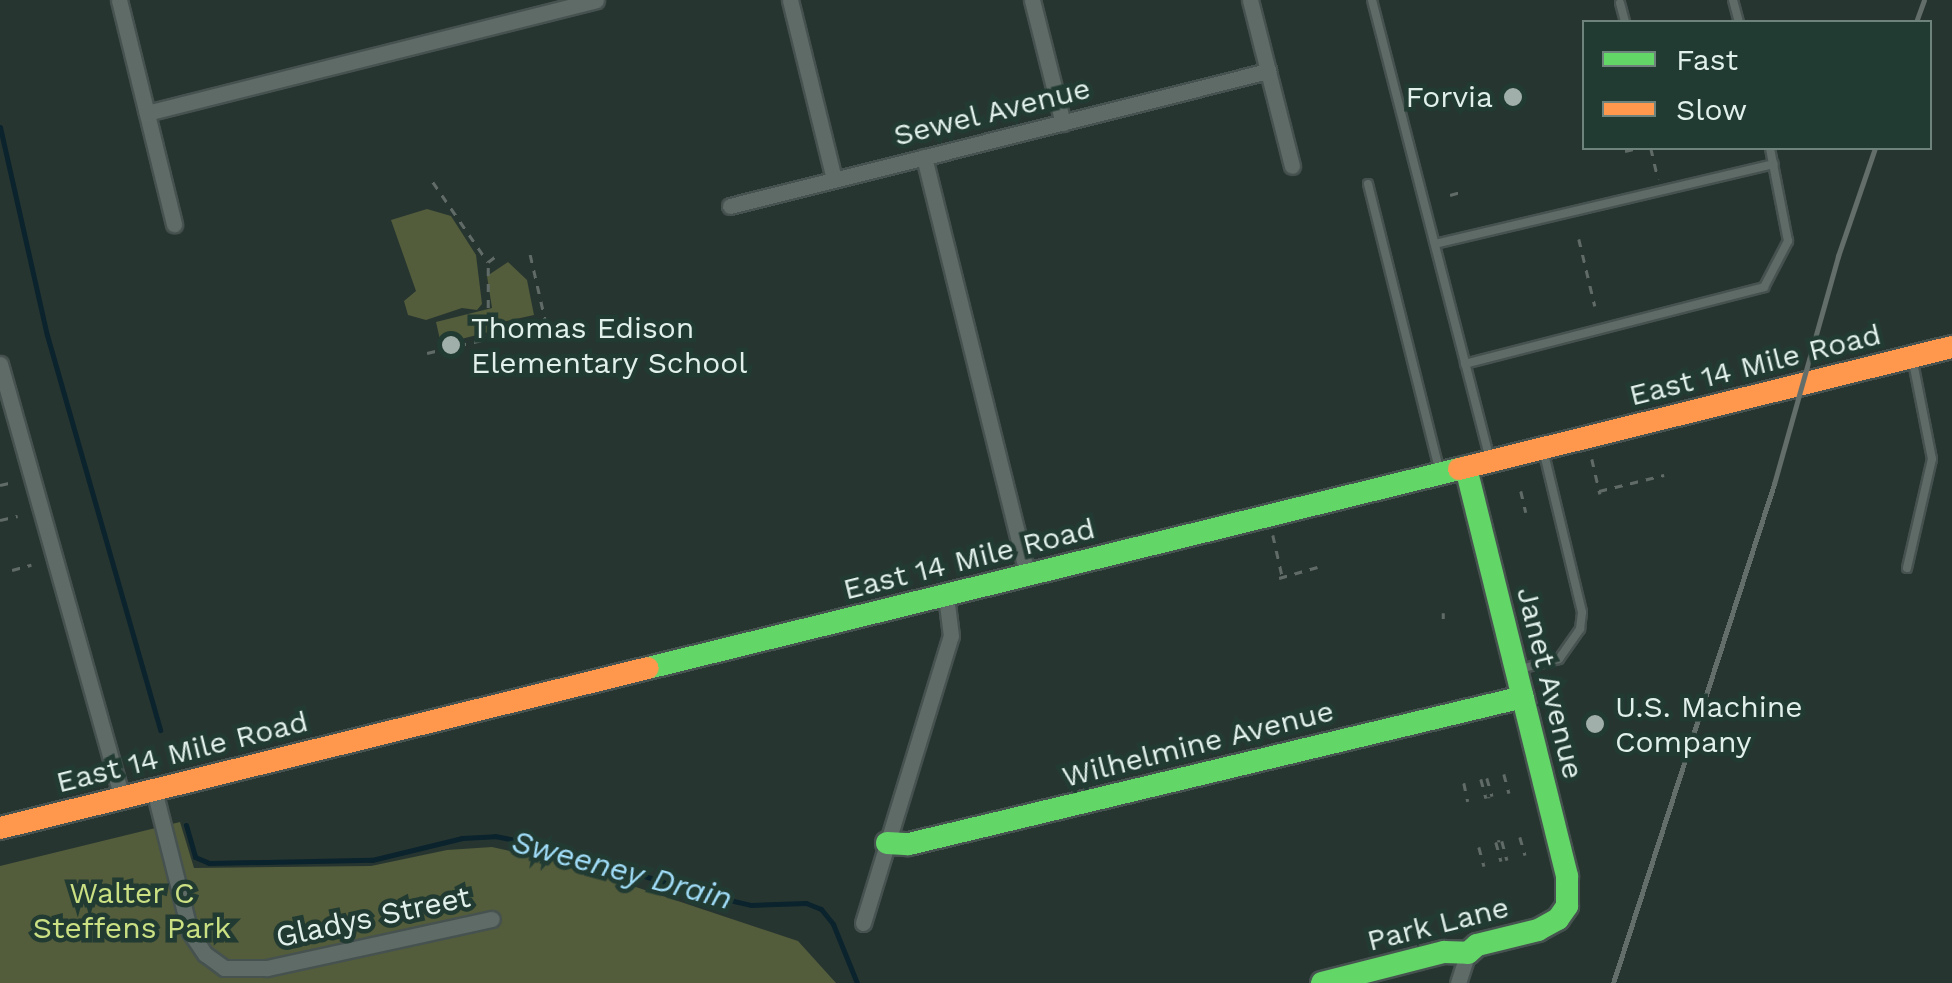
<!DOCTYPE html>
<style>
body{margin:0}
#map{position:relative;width:1952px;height:983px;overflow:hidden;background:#273531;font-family:"Work Sans",sans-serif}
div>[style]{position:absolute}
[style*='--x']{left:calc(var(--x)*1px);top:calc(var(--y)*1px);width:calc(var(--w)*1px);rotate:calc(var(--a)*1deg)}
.green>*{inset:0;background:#535c3b}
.stream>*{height:5px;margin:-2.5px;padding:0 2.5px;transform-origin:2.5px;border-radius:2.5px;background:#0b232c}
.path>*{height:2.5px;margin-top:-1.25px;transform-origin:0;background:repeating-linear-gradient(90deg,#606b67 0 8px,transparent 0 16px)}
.roads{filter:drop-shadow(2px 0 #46524f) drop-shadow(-2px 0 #46524f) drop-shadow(0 2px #46524f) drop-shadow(0 -2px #46524f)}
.lane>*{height:8px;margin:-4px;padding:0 4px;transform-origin:4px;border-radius:4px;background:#5f6b67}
.street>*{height:15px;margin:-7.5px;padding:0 7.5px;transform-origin:7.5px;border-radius:7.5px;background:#5f6b67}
.fast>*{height:22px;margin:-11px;padding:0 11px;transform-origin:11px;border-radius:11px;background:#63d668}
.slow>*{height:22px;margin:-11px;padding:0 11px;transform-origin:11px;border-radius:11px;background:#ff974d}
.rail>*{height:5px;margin:-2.5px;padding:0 2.5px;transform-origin:2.5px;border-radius:2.5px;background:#636e6b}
.dots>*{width:28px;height:28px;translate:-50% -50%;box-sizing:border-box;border:5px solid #213b33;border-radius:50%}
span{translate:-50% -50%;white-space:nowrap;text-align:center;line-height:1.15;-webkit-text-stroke:9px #213b33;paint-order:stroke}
.poi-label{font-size:30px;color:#e1f0ea}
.right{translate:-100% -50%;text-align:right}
.left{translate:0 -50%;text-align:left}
.street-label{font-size:30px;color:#e1f0ea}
.park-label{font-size:30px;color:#cbe083}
.water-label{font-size:32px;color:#a0dcf7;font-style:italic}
.legend{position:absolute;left:1582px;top:20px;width:350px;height:130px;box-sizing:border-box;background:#213b33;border:2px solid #6e837c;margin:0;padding:12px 18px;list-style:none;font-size:30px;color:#e1f0ea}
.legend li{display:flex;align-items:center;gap:20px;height:50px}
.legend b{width:50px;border:2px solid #6e837c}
</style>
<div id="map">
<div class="green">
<div style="clip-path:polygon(427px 209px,451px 216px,476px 255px,482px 304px,477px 310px,462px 308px,426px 320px,408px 315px,404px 301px,416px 291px,391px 220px)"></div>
<div style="clip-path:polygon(508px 262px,527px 280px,534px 315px,498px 323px,493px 313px,497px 330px,441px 344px,436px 322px,492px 308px,487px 276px)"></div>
<div style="clip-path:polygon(180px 822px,194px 868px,371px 866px,447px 850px,492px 847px,561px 862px,798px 941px,836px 983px,0 983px,0 866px)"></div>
</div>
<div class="stream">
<div style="--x:0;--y:127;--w:213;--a:77.3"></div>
<div style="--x:47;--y:335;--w:411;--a:74"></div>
<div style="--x:186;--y:825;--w:33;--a:74"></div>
<div style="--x:195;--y:857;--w:15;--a:23"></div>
<div style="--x:209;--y:863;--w:163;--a:-1.1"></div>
<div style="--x:372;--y:860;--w:93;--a:-13.7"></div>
<div style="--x:462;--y:838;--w:33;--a:-3"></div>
<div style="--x:495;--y:836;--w:67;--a:11.1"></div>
<div style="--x:561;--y:849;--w:140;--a:17.9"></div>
<div style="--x:694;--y:892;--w:58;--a:12.8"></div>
<div style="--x:751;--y:905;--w:55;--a:-2.1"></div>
<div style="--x:806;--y:903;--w:16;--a:22"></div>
<div style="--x:821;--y:909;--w:19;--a:51"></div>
<div style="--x:833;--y:924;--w:64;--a:67.9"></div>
</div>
<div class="path">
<div style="--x:1651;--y:148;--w:32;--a:77"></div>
<div style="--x:1625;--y:151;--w:13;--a:-13"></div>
<div style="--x:433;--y:182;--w:97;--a:55.5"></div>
<div style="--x:1450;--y:195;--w:15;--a:-16"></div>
<div style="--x:1579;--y:239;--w:69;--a:76.6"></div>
<div style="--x:488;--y:308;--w:46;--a:-90"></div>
<div style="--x:488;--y:262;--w:15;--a:-37"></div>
<div style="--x:427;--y:353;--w:122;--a:-13.2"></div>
<div style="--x:546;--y:325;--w:72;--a:-102.9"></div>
<div style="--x:1592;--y:459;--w:36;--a:77"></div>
<div style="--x:0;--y:485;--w:9;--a:-13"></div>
<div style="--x:1521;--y:491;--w:22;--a:77"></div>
<div style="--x:1599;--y:491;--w:67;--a:-13.8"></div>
<div style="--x:0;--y:520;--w:18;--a:-13"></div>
<div style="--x:1273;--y:535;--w:41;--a:77.3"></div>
<div style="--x:12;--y:570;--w:20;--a:-15"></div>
<div style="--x:1279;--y:578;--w:40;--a:-16"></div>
<div style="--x:1443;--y:619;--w:6;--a:-90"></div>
<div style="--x:1544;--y:679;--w:24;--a:78"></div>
<div style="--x:1549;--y:702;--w:4;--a:-14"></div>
<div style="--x:1504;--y:774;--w:20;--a:75"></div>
<div style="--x:1487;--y:778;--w:19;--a:74"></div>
<div style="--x:1481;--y:779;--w:20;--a:75"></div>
<div style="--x:1464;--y:783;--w:19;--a:78"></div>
<div style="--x:1489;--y:797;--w:1;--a:90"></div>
<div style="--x:1520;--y:837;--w:19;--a:74"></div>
<div style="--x:1499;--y:840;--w:2;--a:90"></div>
<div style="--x:1502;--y:841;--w:20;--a:75"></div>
<div style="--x:1496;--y:842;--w:20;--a:75"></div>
<div style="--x:1479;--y:847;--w:20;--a:75"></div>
</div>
<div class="roads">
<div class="lane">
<div style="--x:1372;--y:0;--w:471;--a:75.6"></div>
<div style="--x:1733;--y:0;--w:23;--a:75"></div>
<div style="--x:1620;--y:3;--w:20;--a:75"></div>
<div style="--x:1368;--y:184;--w:294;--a:76"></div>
<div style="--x:1435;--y:244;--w:348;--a:-13.3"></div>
<div style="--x:1465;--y:364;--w:309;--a:-14.4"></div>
<div style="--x:1764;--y:287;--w:52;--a:-62.4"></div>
<div style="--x:1788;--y:241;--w:95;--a:-101"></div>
<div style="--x:1907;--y:568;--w:112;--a:-77.1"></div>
<div style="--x:1932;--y:459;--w:99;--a:-101.1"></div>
<div style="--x:1520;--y:669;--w:40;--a:-14.4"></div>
<div style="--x:1559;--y:659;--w:37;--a:-55"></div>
<div style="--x:1580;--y:629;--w:17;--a:-83"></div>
<div style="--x:1582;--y:612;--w:168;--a:-103.5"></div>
</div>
<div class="street">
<div style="--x:119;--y:0;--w:231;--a:76.2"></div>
<div style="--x:790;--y:0;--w:184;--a:76.2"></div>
<div style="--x:1032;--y:0;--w:127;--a:75.9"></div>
<div style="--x:1250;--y:0;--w:171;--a:75.8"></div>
<div style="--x:147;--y:113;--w:463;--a:-14.1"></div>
<div style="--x:924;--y:157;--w:432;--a:76.1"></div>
<div style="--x:730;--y:206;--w:555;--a:-14.09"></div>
<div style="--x:0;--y:364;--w:452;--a:74.3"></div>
<div style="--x:154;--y:790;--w:146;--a:75.8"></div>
<div style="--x:190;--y:932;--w:27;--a:56"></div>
<div style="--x:205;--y:954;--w:24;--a:36"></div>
<div style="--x:224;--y:968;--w:43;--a:0"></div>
<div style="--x:267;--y:968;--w:230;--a:-12.3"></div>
<div style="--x:863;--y:923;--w:300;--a:-73"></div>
<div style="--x:951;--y:636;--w:40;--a:-97.1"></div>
<div style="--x:1458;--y:983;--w:32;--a:-72"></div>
</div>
<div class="fast">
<div style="--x:648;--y:668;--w:835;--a:-13.79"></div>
<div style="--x:887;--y:843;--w:22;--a:3"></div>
<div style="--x:909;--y:844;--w:631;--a:-13.46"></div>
<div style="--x:1322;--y:983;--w:126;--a:-14.3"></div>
<div style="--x:1444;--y:952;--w:24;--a:2"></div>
<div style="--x:1468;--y:953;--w:12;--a:-42"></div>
<div style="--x:1477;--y:945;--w:63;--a:-13.8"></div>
<div style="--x:1538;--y:930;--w:23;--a:-29"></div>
<div style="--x:1558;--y:919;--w:16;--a:-55"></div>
<div style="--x:1567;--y:906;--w:30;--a:-90"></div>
<div style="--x:1567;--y:876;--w:421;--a:-103.9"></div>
</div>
<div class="slow">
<div style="--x:1459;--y:469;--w:508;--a:-13.9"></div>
<div style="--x:0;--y:828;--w:667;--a:-13.87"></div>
</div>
</div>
<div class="rail">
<div style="--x:1916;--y:22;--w:23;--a:-70"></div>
<div style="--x:1613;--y:983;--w:524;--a:-72.12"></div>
<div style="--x:1774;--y:484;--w:237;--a:-74.3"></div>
<div style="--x:1838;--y:256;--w:114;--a:-71.1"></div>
</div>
<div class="dots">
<div style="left:1513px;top:97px;background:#a0afa9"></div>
<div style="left:451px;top:345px;background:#a0afa9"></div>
<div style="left:1595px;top:724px;background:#a0afa9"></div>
</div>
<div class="poi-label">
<span class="right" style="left:1493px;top:97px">Forvia</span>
<span class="left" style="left:471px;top:345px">Thomas Edison<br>Elementary School</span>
<span class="left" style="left:1615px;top:724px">U.S. Machine<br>Company</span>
</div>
<div class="street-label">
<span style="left:992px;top:112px;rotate:-14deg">Sewel Avenue</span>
<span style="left:1755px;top:365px;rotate:-14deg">East 14 Mile Road</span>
<span style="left:969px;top:559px;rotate:-14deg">East 14 Mile Road</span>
<span style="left:1550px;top:683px;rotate:76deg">Janet Avenue</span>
<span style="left:1198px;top:744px;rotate:-14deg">Wilhelmine Avenue</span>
<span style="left:182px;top:752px;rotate:-14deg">East 14 Mile Road</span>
<span style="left:373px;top:917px;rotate:-12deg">Gladys Street</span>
<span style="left:1438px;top:924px;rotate:-14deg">Park Lane</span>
</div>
<div class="park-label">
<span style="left:132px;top:910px">Walter C<br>Steffens Park</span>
</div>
<div class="water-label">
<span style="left:622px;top:870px;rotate:15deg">Sweeney Drain</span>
</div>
<ul class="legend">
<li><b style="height:12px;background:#63d668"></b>Fast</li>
<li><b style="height:12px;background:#ff974d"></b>Slow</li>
</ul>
</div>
